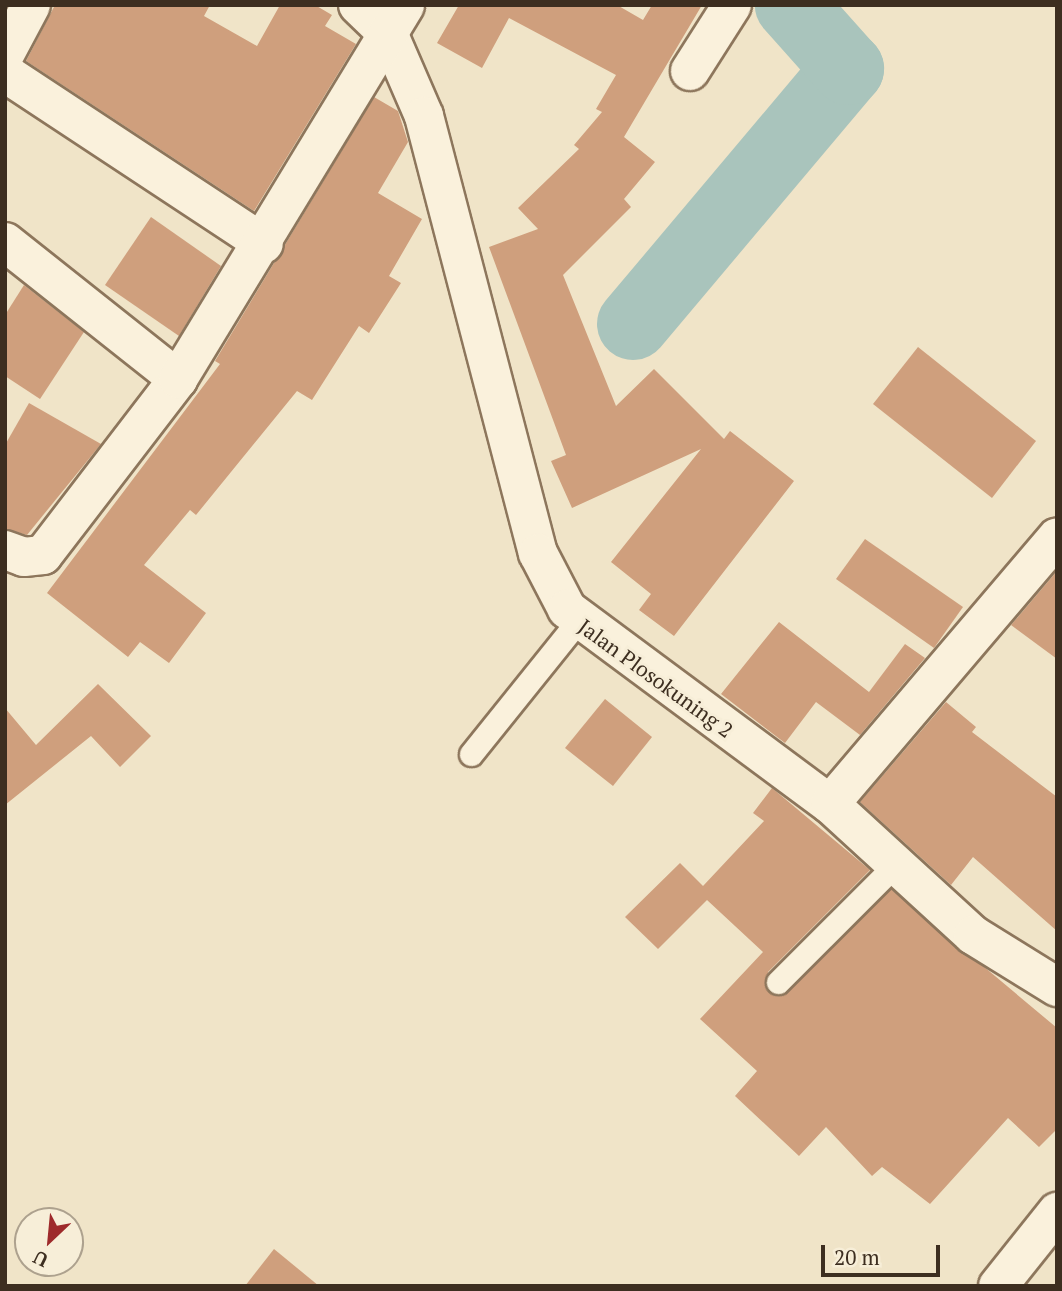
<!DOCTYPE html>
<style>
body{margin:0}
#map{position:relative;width:1062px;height:1291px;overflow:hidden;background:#f0e4c8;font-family:"PT Serif",serif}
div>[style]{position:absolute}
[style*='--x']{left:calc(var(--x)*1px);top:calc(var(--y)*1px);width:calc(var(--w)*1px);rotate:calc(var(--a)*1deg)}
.river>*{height:72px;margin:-36px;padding:0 36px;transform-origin:36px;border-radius:36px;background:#a9c4bc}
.building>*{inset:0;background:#cf9f7d}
.roads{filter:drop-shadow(2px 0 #8d765c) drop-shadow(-2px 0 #8d765c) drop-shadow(0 2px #8d765c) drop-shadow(0 -2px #8d765c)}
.service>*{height:23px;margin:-11.5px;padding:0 11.5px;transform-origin:11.5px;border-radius:11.5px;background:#faf1dc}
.minor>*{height:38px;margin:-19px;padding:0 19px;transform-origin:19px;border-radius:19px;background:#faf1dc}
.secondary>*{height:38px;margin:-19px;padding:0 19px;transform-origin:19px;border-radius:19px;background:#faf1dc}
span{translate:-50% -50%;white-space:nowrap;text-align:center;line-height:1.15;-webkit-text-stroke:6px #f7eed8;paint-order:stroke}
.street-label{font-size:21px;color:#3d2e20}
.frame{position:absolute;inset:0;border:7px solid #3d2e20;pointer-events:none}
.north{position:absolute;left:14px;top:1207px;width:70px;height:70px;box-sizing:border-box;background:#f7eed8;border:2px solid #ada18e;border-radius:50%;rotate:206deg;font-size:19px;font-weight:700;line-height:28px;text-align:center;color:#3d2e20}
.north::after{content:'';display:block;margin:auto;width:24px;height:32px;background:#9e2a2b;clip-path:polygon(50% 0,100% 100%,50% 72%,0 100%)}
.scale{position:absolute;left:821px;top:1245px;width:119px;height:32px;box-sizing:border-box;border:4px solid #3d2e20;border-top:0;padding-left:9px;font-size:21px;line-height:24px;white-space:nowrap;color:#3d2e20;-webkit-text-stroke:5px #f7eed8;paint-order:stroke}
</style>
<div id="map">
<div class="river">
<div style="--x:633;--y:324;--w:334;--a:-49.9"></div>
<div style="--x:848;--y:69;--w:86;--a:-131.7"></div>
</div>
<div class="building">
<div style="clip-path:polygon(55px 5px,210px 5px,204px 16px,257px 46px,280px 5px,315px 5px,332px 15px,325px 26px,356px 44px,254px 211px,26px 61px)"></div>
<div style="clip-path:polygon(459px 5px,617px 5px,643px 20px,652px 5px,702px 5px,624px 137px,655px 162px,624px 199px,631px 207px,563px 275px,616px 406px,654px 369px,724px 439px,730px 431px,794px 481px,674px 636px,639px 610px,651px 594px,611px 562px,701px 449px,572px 508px,551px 461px,566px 455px,489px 247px,538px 229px,518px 208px,579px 149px,574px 145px,602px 112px,596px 109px,616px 75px,509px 18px,482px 68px,437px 43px)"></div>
<div style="clip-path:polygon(374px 97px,398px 111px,408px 142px,378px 193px,422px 219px,389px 276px,401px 283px,369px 333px,359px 326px,312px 400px,297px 391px,196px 515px,190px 510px,144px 565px,206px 613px,169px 663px,140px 642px,128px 657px,47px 593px,220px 364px,215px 361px)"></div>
<div style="clip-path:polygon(151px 217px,221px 266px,179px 336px,105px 285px)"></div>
<div style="clip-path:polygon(24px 285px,84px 332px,40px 399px,5px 376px,5px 315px)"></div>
<div style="clip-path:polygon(918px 347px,1036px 441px,992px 498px,873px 404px)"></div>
<div style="clip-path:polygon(29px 403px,101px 444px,27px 535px,5px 529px,5px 445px)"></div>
<div style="clip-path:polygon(865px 539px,963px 607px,934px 648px,836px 579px)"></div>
<div style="clip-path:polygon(1057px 571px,1057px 659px,1011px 625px)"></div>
<div style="clip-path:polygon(779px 622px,869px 692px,905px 644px,925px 658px,860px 735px,816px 702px,785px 743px,721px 694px)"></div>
<div style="clip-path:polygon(98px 684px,151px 736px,120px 767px,91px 736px,5px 805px,5px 708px,36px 745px)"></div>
<div style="clip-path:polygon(605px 699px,652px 737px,613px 786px,565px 748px)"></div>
<div style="clip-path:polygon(946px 702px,976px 727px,972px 732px,1057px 797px,1057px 931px,973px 857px,951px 885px,860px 802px)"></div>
<div style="clip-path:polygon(772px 788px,870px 870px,768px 972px,768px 991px,788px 992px,891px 889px,1057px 1028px,1057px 1129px,1039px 1147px,1008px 1118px,930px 1204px,882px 1167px,872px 1176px,826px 1127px,799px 1156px,735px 1096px,757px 1071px,700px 1019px,763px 952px,707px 900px,658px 949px,625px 917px,680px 863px,703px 886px,764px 821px,753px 813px)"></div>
<div style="clip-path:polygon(274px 1249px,319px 1286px,245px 1286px)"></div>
</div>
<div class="roads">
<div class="service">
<div style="--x:471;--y:754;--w:171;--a:-51.2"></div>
<div style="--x:778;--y:982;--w:167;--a:-45"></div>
</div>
<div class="minor">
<div style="--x:358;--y:5;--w:43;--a:44.1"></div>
<div style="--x:389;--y:35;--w:88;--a:66.6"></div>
<div style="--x:424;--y:116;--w:452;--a:75.4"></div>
<div style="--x:538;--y:553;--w:63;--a:62.6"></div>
<div style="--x:567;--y:609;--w:327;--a:36.6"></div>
<div style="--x:830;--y:804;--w:194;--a:42.5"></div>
<div style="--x:973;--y:935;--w:99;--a:31.8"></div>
<div style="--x:5;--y:54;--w:55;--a:-62"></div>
<div style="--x:690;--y:71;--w:78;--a:-57.5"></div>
<div style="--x:5;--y:73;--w:310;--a:33.4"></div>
<div style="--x:5;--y:242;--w:221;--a:38.4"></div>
<div style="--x:5;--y:550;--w:20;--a:20"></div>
<div style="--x:24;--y:557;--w:19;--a:-6"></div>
<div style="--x:43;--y:555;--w:222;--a:-52.5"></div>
<div style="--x:178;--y:379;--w:437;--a:-58.7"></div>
<div style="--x:830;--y:804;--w:350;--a:-49.6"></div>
</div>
<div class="secondary">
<div style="--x:998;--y:1286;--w:95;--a:-51.4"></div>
</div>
</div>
<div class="street-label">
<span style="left:656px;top:678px;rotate:36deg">Jalan Plosokuning 2</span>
</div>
<div class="frame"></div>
<div class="north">U</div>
<div class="scale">20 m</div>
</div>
